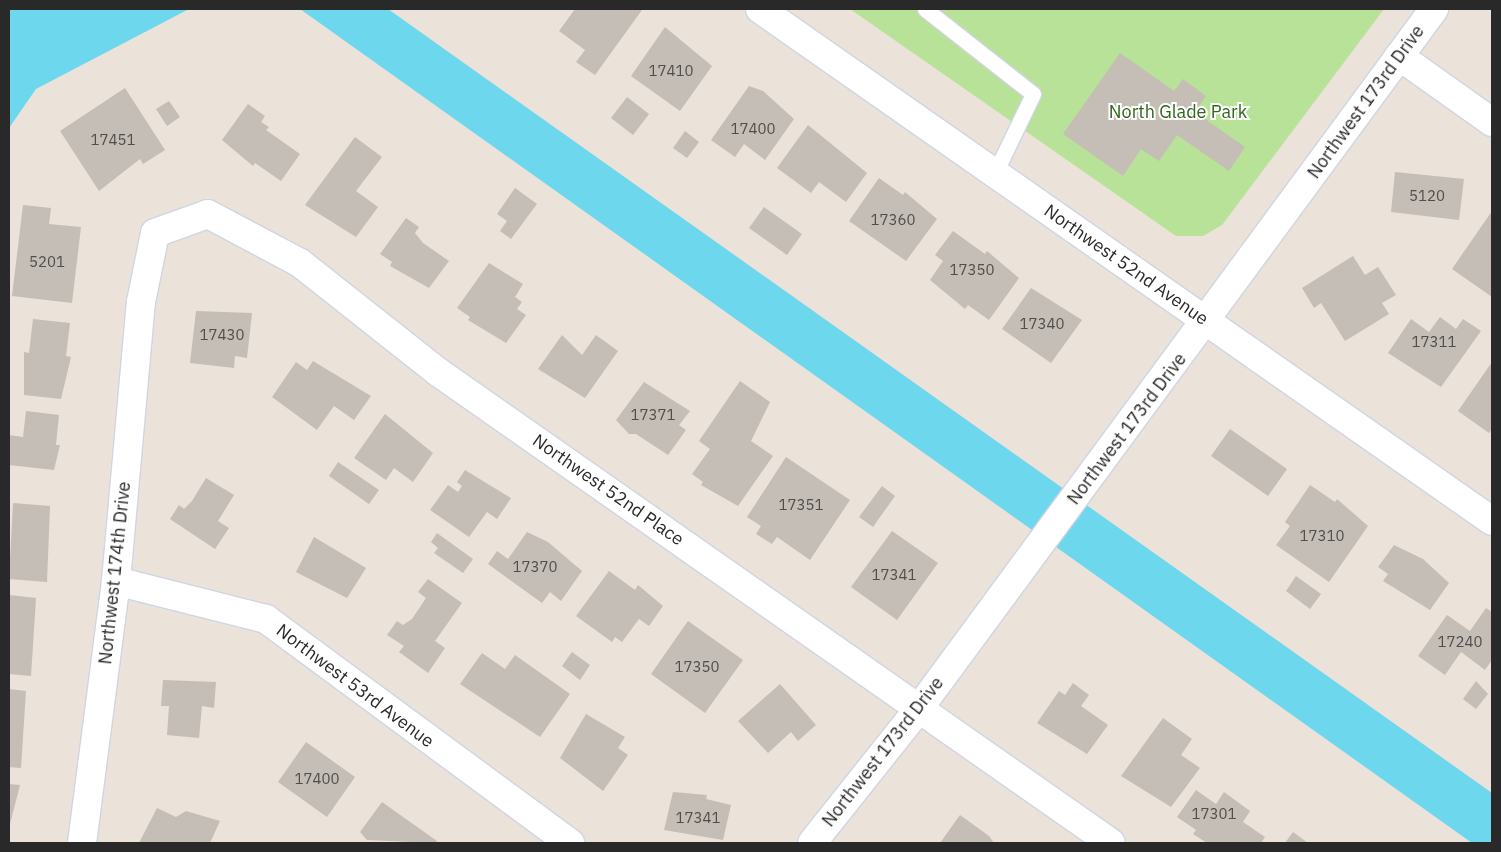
<!DOCTYPE html>
<style>
body{margin:0}
#map{position:relative;width:1501px;height:852px;overflow:hidden;background:#ebe2da;font-family:"IBM Plex Sans",sans-serif}
div>[style]{position:absolute}
[style*='--x']{left:calc(var(--x)*1px);top:calc(var(--y)*1px);width:calc(var(--w)*1px);rotate:calc(var(--a)*1deg)}
.green>*{inset:0;background:#b7e297}
.water>*{inset:0;background:#6dd7ee}
.building>*{inset:0;background:#c4beb6}
.roads{filter:drop-shadow(1px 0 #d0d5e2) drop-shadow(-1px 0 #d0d5e2) drop-shadow(0 1px #d0d5e2) drop-shadow(0 -1px #d0d5e2)}
.lane>*{height:15px;margin:-7.5px;padding:0 7.5px;transform-origin:7.5px;border-radius:7.5px;background:#fff}
.street>*{height:28px;margin:-14px;padding:0 14px;transform-origin:14px;border-radius:14px;background:#fff}
.secondary>*{height:28px;margin:-14px;padding:0 14px;transform-origin:14px;border-radius:14px;background:#fff}
span{translate:-50% -50%;white-space:nowrap;text-align:center;line-height:1.15;-webkit-text-stroke:4px #fff;paint-order:stroke}
.number-label{font-size:15px;color:#504e4c}
.number-label span{-webkit-text-stroke-width:0}
.street-label{font-size:18px;color:#292929}
.park-label{font-size:18px;color:#30651a}
.frame{position:absolute;inset:0;border:10px solid #292929;pointer-events:none}
</style>
<div id="map">
<div class="green">
<div style="clip-path:polygon(850px 9px,1384px 9px,1222px 225px,1203px 236px,1176px 236px)"></div>
</div>
<div class="water">
<div style="clip-path:polygon(9px 9px,275px 9px,189px 9px,36px 89px,9px 128px)"></div>
<div style="clip-path:polygon(300px 9px,388px 9px,1492px 793px,1492px 843px,1472px 843px)"></div>
</div>
<div class="building">
<div style="clip-path:polygon(575px 9px,642px 10px,595px 75px,576px 62px,585px 50px,559px 31px)"></div>
<div style="clip-path:polygon(665px 27px,712px 66px,680px 111px,631px 76px)"></div>
<div style="clip-path:polygon(1120px 53px,1174px 91px,1183px 79px,1206px 96px,1195px 112px,1245px 147px,1229px 171px,1177px 135px,1159px 161px,1141px 149px,1123px 176px,1063px 134px)"></div>
<div style="clip-path:polygon(749px 86px,763px 91px,794px 119px,765px 160px,744px 144px,735px 157px,711px 140px)"></div>
<div style="clip-path:polygon(125px 88px,165px 150px,143px 164px,140px 159px,99px 191px,60px 131px)"></div>
<div style="clip-path:polygon(627px 97px,649px 114px,633px 135px,611px 118px)"></div>
<div style="clip-path:polygon(169px 101px,180px 117px,167px 126px,156px 109px)"></div>
<div style="clip-path:polygon(248px 104px,265px 116px,261px 122px,269px 127px,266px 130px,300px 154px,281px 181px,255px 163px,253px 166px,222px 140px)"></div>
<div style="clip-path:polygon(808px 125px,867px 173px,846px 202px,819px 182px,811px 193px,777px 168px)"></div>
<div style="clip-path:polygon(685px 131px,699px 142px,687px 158px,673px 148px)"></div>
<div style="clip-path:polygon(355px 137px,382px 157px,356px 191px,378px 207px,356px 237px,305px 205px)"></div>
<div style="clip-path:polygon(1395px 172px,1464px 179px,1459px 220px,1391px 212px)"></div>
<div style="clip-path:polygon(879px 178px,903px 195px,905px 192px,937px 219px,906px 261px,849px 221px)"></div>
<div style="clip-path:polygon(515px 188px,537px 204px,511px 239px,500px 231px,507px 221px,497px 214px)"></div>
<div style="clip-path:polygon(23px 205px,51px 208px,49px 224px,81px 227px,72px 303px,12px 296px)"></div>
<div style="clip-path:polygon(764px 207px,802px 234px,787px 255px,749px 228px)"></div>
<div style="clip-path:polygon(1492px 211px,1492px 297px,1452px 269px)"></div>
<div style="clip-path:polygon(406px 218px,419px 227px,415px 233px,423px 243px,449px 261px,429px 288px,390px 266px,392px 262px,380px 254px)"></div>
<div style="clip-path:polygon(953px 231px,985px 254px,987px 251px,1019px 278px,989px 320px,968px 305px,965px 309px,930px 280px,943px 261px,935px 255px)"></div>
<div style="clip-path:polygon(1353px 256px,1365px 275px,1378px 267px,1396px 295px,1382px 303px,1389px 314px,1345px 341px,1321px 303px,1314px 308px,1302px 288px)"></div>
<div style="clip-path:polygon(489px 263px,523px 284px,515px 297px,522px 302px,517px 309px,526px 315px,506px 343px,468px 320px,470px 317px,457px 308px)"></div>
<div style="clip-path:polygon(1031px 288px,1082px 320px,1051px 363px,1002px 329px)"></div>
<div style="clip-path:polygon(196px 311px,252px 313px,247px 358px,235px 356px,234px 368px,190px 363px)"></div>
<div style="clip-path:polygon(1440px 317px,1456px 329px,1463px 319px,1481px 331px,1441px 387px,1388px 353px,1411px 319px,1429px 332px)"></div>
<div style="clip-path:polygon(33px 319px,70px 323px,66px 356px,71px 357px,61px 399px,24px 395px,24px 352px,29px 353px)"></div>
<div style="clip-path:polygon(562px 335px,582px 355px,596px 335px,618px 351px,585px 398px,538px 369px)"></div>
<div style="clip-path:polygon(313px 361px,371px 396px,354px 420px,334px 406px,317px 430px,272px 397px,296px 362px,307px 370px)"></div>
<div style="clip-path:polygon(1492px 362px,1492px 429px,1489px 433px,1458px 411px)"></div>
<div style="clip-path:polygon(740px 381px,770px 402px,751px 441px,773px 456px,738px 506px,701px 485px,703px 482px,692px 474px,710px 449px,699px 441px)"></div>
<div style="clip-path:polygon(644px 382px,690px 411px,679px 425px,686px 430px,668px 455px,636px 434px,629px 434px,616px 420px)"></div>
<div style="clip-path:polygon(26px 411px,59px 415px,56px 445px,60px 445px,54px 470px,9px 465px,9px 435px,23px 437px)"></div>
<div style="clip-path:polygon(385px 414px,433px 453px,413px 482px,394px 468px,386px 480px,354px 458px)"></div>
<div style="clip-path:polygon(1230px 429px,1287px 469px,1268px 496px,1211px 456px)"></div>
<div style="clip-path:polygon(786px 457px,850px 500px,810px 560px,777px 537px,772px 544px,756px 534px,761px 526px,747px 517px)"></div>
<div style="clip-path:polygon(338px 462px,379px 490px,369px 504px,329px 476px)"></div>
<div style="clip-path:polygon(465px 470px,511px 498px,497px 519px,487px 512px,469px 537px,430px 510px,448px 485px,458px 492px,462px 486px,457px 482px)"></div>
<div style="clip-path:polygon(206px 478px,234px 495px,218px 521px,229px 528px,215px 549px,170px 519px,179px 505px,184px 509px,192px 501px)"></div>
<div style="clip-path:polygon(1310px 485px,1335px 502px,1337px 499px,1368px 526px,1329px 582px,1276px 545px,1290px 526px,1285px 522px)"></div>
<div style="clip-path:polygon(882px 486px,895px 496px,873px 527px,859px 517px)"></div>
<div style="clip-path:polygon(13px 503px,50px 506px,47px 582px,9px 579px)"></div>
<div style="clip-path:polygon(892px 531px,938px 563px,897px 620px,851px 587px)"></div>
<div style="clip-path:polygon(527px 532px,548px 542px,582px 571px,561px 601px,550px 592px,542px 603px,488px 564px,497px 551px,508px 559px)"></div>
<div style="clip-path:polygon(437px 533px,473px 559px,463px 573px,434px 553px,438px 548px,431px 542px)"></div>
<div style="clip-path:polygon(314px 537px,366px 568px,347px 598px,296px 572px)"></div>
<div style="clip-path:polygon(1394px 545px,1423px 559px,1449px 583px,1430px 610px,1383px 581px,1388px 574px,1378px 567px)"></div>
<div style="clip-path:polygon(609px 571px,635px 590px,638px 585px,663px 606px,649px 626px,639px 619px,622px 642px,615px 637px,612px 642px,576px 616px)"></div>
<div style="clip-path:polygon(1296px 576px,1321px 594px,1310px 609px,1286px 591px)"></div>
<div style="clip-path:polygon(428px 579px,462px 603px,435px 641px,445px 648px,428px 673px,399px 652px,404px 646px,387px 635px,397px 621px,403px 625px,412px 619px,426px 598px,418px 592px)"></div>
<div style="clip-path:polygon(9px 595px,36px 598px,31px 676px,9px 674px)"></div>
<div style="clip-path:polygon(1486px 608px,1492px 612px,1492px 660px,1485px 670px,1461px 652px,1445px 675px,1418px 656px,1447px 615px,1470px 631px)"></div>
<div style="clip-path:polygon(688px 621px,743px 660px,705px 713px,651px 674px)"></div>
<div style="clip-path:polygon(572px 652px,590px 665px,580px 680px,562px 666px)"></div>
<div style="clip-path:polygon(482px 653px,505px 669px,515px 655px,570px 694px,540px 737px,460px 684px)"></div>
<div style="clip-path:polygon(163px 680px,216px 682px,214px 708px,202px 706px,199px 738px,167px 735px,169px 706px,161px 706px)"></div>
<div style="clip-path:polygon(1476px 681px,1488px 694px,1476px 709px,1463px 699px)"></div>
<div style="clip-path:polygon(1073px 683px,1089px 695px,1081px 706px,1108px 725px,1087px 754px,1037px 723px,1059px 691px,1065px 695px)"></div>
<div style="clip-path:polygon(780px 684px,816px 725px,798px 741px,791px 732px,768px 753px,738px 721px)"></div>
<div style="clip-path:polygon(9px 689px,26px 691px,21px 768px,9px 767px)"></div>
<div style="clip-path:polygon(586px 714px,625px 737px,618px 748px,628px 755px,603px 791px,560px 758px)"></div>
<div style="clip-path:polygon(1163px 718px,1192px 739px,1181px 755px,1200px 768px,1171px 807px,1121px 776px)"></div>
<div style="clip-path:polygon(306px 742px,355px 777px,327px 817px,278px 782px)"></div>
<div style="clip-path:polygon(9px 784px,20px 785px,10px 824px,9px 824px)"></div>
<div style="clip-path:polygon(1196px 790px,1216px 804px,1224px 792px,1250px 811px,1243px 822px,1265px 837px,1261px 843px,1207px 843px,1193px 834px,1196px 830px,1177px 817px)"></div>
<div style="clip-path:polygon(673px 792px,707px 795px,706px 799px,731px 805px,723px 840px,664px 830px)"></div>
<div style="clip-path:polygon(382px 802px,437px 841px,435px 843px,367px 840px,360px 832px)"></div>
<div style="clip-path:polygon(157px 808px,176px 817px,186px 811px,220px 821px,210px 843px,139px 843px)"></div>
<div style="clip-path:polygon(960px 815px,989px 836px,994px 843px,940px 843px)"></div>
<div style="clip-path:polygon(1293px 832px,1308px 843px,1285px 843px)"></div>
</div>
<div class="roads">
<div class="lane">
<div style="--x:925;--y:9;--w:137;--a:38.2"></div>
<div style="--x:1033;--y:94;--w:88;--a:115.7"></div>
</div>
<div class="street">
<div style="--x:1399;--y:56;--w:114;--a:35.4"></div>
<div style="--x:116;--y:581;--w:155;--a:14.2"></div>
<div style="--x:266;--y:619;--w:378;--a:36.4"></div>
<div style="--x:82;--y:843;--w:264;--a:-82.6"></div>
<div style="--x:116;--y:581;--w:280;--a:-84.9"></div>
<div style="--x:141;--y:302;--w:70;--a:-78.5"></div>
<div style="--x:155;--y:233;--w:56;--a:-19.7"></div>
<div style="--x:208;--y:214;--w:104;--a:28"></div>
<div style="--x:300;--y:263;--w:176;--a:38.3"></div>
<div style="--x:438;--y:372;--w:821;--a:34.99"></div>
</div>
<div class="secondary">
<div style="--x:760;--y:9;--w:893;--a:34.97"></div>
<div style="--x:812;--y:843;--w:174;--a:-51.5"></div>
<div style="--x:920;--y:707;--w:867;--a:-53.63"></div>
</div>
</div>
<div class="number-label">
<span style="left:671px;top:71px">17410</span>
<span style="left:753px;top:129px">17400</span>
<span style="left:113px;top:140px">17451</span>
<span style="left:1427px;top:196px">5120</span>
<span style="left:893px;top:220px">17360</span>
<span style="left:47px;top:262px">5201</span>
<span style="left:972px;top:270px">17350</span>
<span style="left:1042px;top:324px">17340</span>
<span style="left:222px;top:335px">17430</span>
<span style="left:1434px;top:342px">17311</span>
<span style="left:653px;top:415px">17371</span>
<span style="left:801px;top:505px">17351</span>
<span style="left:1322px;top:536px">17310</span>
<span style="left:535px;top:567px">17370</span>
<span style="left:894px;top:575px">17341</span>
<span style="left:1460px;top:642px">17240</span>
<span style="left:697px;top:667px">17350</span>
<span style="left:317px;top:779px">17400</span>
<span style="left:1214px;top:814px">17301</span>
<span style="left:698px;top:818px">17341</span>
</div>
<div class="street-label">
<span style="left:1366px;top:102px;rotate:-54deg">Northwest 173rd Drive</span>
<span style="left:1126px;top:265px;rotate:35deg">Northwest 52nd Avenue</span>
<span style="left:1127px;top:429px;rotate:-53deg">Northwest 173rd Drive</span>
<span style="left:608px;top:490px;rotate:35deg">Northwest 52nd Place</span>
<span style="left:115px;top:573px;rotate:-84deg">Northwest 174th Drive</span>
<span style="left:355px;top:686px;rotate:37deg">Northwest 53rd Avenue</span>
<span style="left:883px;top:752px;rotate:-52deg">Northwest 173rd Drive</span>
</div>
<div class="park-label">
<span style="left:1178px;top:112px">North Glade Park</span>
</div>
<div class="frame"></div>
</div>
